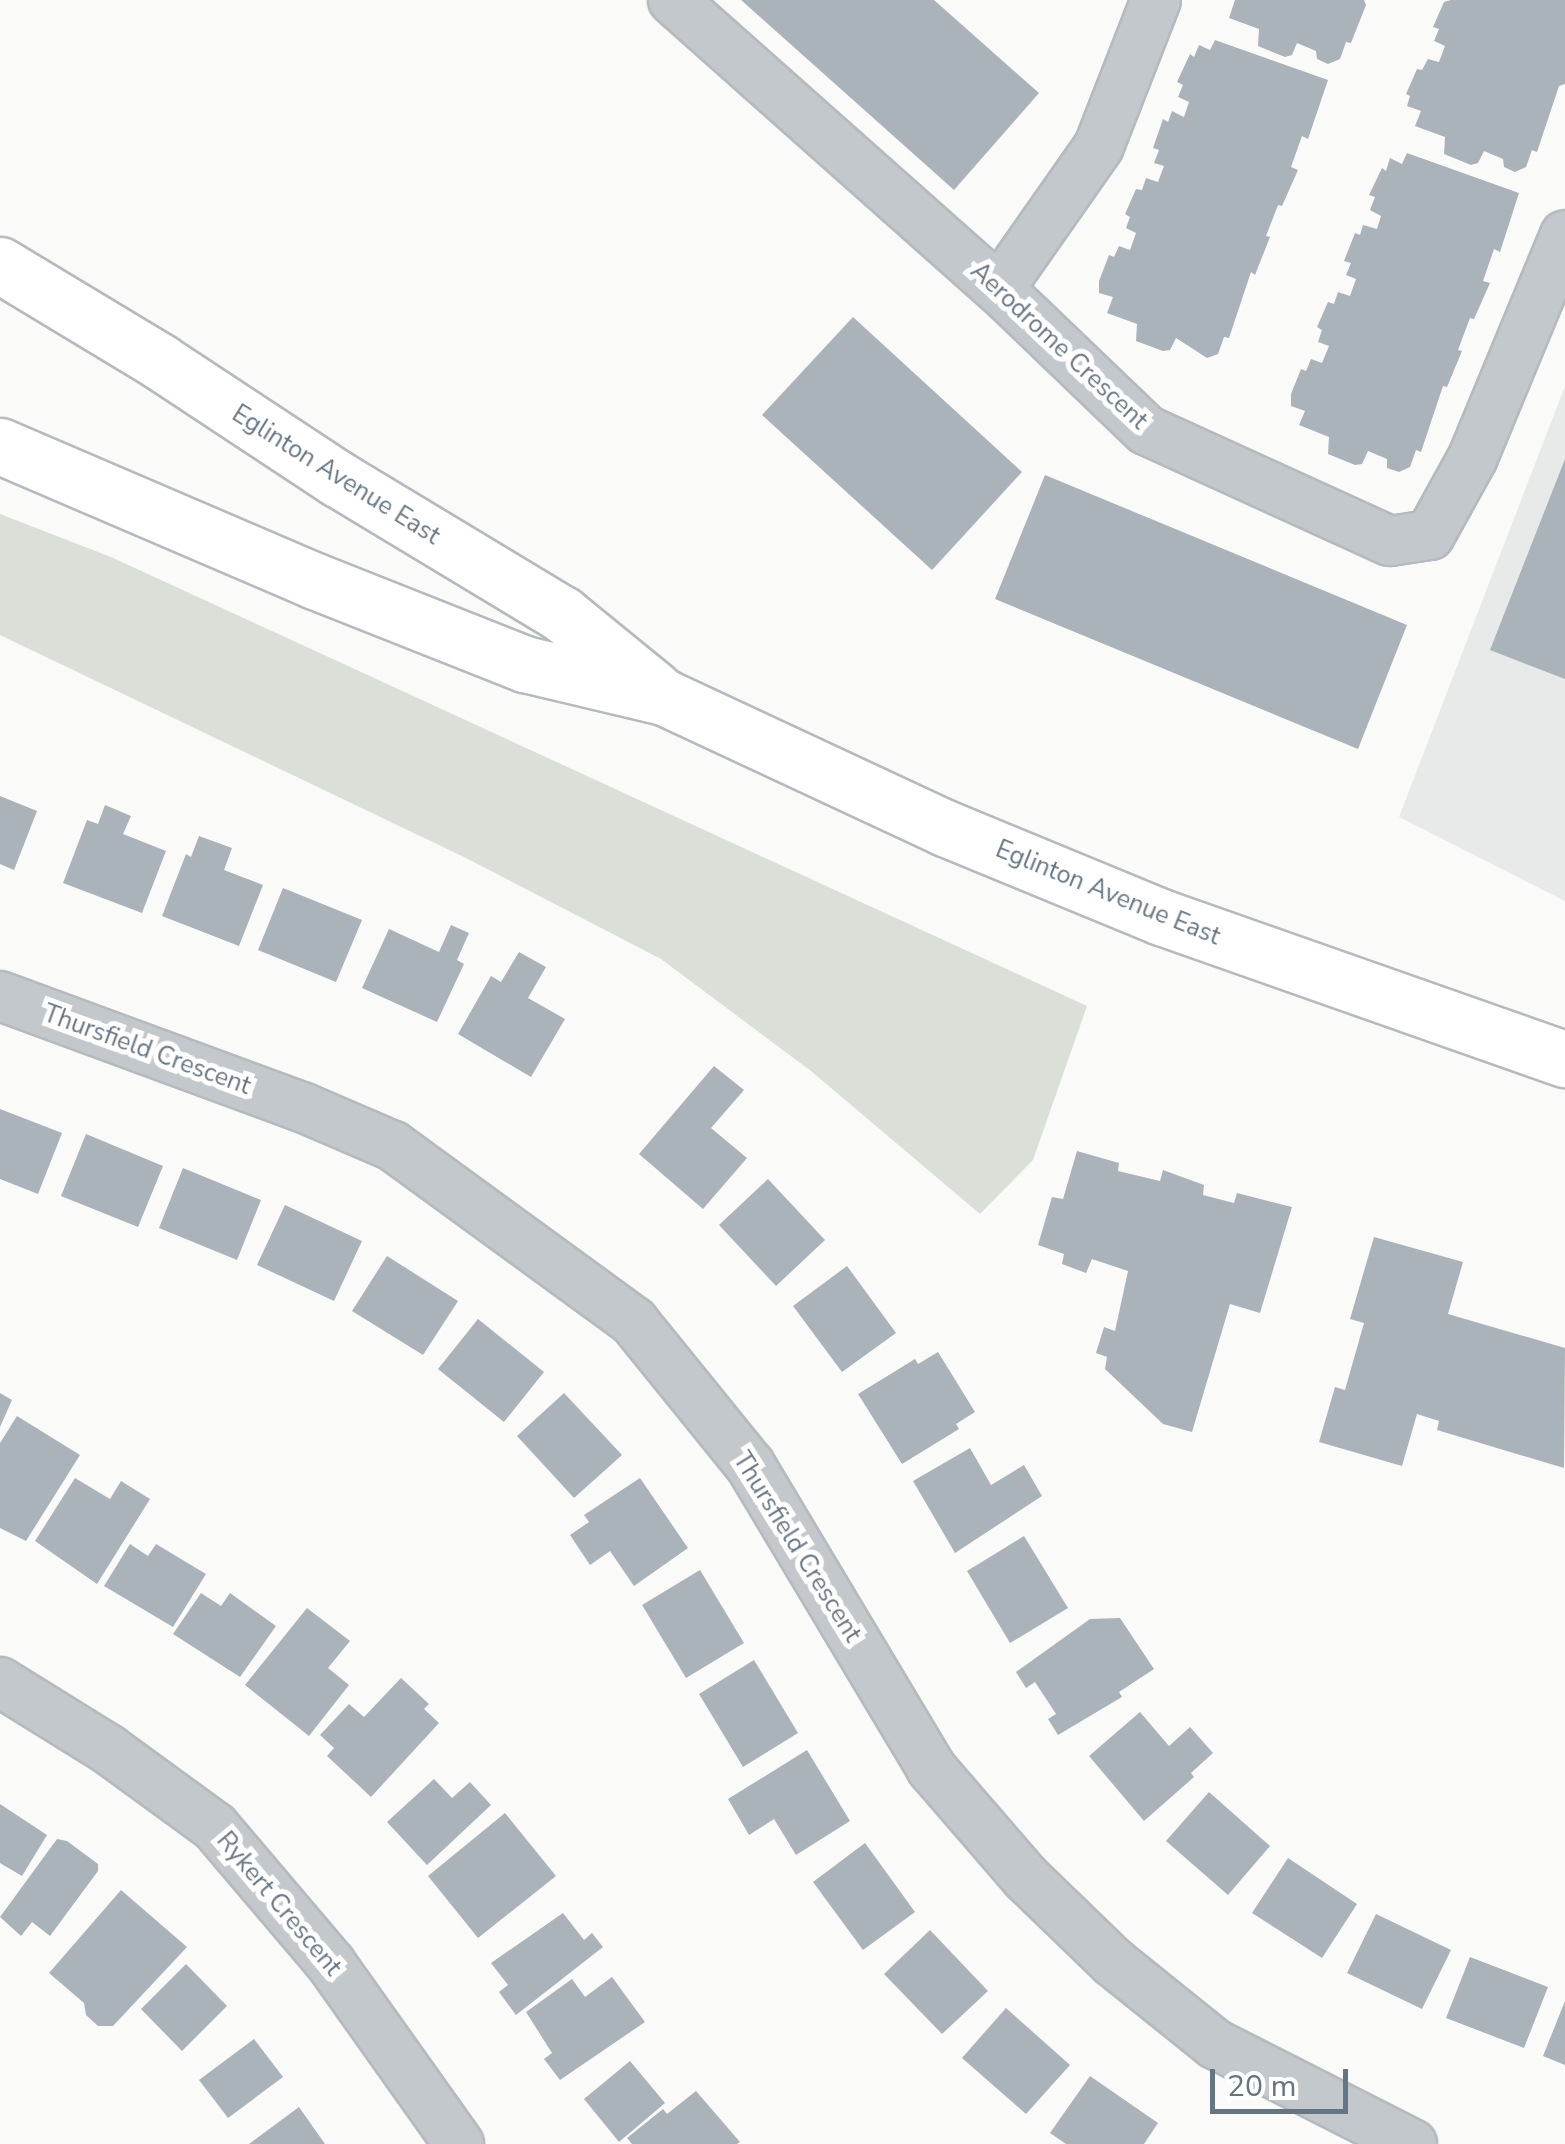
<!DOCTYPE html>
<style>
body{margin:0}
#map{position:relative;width:1565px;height:2144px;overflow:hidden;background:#fafaf8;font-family:"Nunito Sans",sans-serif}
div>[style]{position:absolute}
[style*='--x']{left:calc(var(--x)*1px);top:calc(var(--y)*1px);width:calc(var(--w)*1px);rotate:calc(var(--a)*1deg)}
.built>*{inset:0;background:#e8e9e9}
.green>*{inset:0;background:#dadfd7}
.building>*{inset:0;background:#aab3b9}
.roads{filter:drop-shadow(2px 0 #b5babe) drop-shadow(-2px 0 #b5babe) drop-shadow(0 2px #b5babe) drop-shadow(0 -2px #b5babe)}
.street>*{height:48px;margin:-24px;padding:0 24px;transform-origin:24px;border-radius:24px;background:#c3c8cc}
.primary>*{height:55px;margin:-27.5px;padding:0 27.5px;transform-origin:27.5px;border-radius:27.5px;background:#fff}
span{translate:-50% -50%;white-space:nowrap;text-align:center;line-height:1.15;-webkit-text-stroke:10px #fff;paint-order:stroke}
.street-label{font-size:25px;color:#657683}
.scale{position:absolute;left:1210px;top:2069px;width:138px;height:45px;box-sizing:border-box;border:5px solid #657683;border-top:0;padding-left:12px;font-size:30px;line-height:35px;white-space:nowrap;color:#657683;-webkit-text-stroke:8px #fff;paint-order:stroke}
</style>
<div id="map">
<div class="built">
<div style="clip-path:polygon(1565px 386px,1565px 901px,1399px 817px)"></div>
</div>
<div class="green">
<div style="clip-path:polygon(0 514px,111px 557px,1087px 1006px,1033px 1160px,980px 1214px,811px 1071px,661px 959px,464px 857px,0 635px)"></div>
</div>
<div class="building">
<div style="clip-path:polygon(741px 0,934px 0,1039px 93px,954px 190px)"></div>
<div style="clip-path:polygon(1235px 0,1364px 0,1366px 5px,1351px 43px,1346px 42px,1340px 59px,1328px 64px,1317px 59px,1316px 51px,1297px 43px,1292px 55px,1285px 57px,1258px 46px,1259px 29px,1229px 18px)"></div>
<div style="clip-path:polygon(1451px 0,1565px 0,1565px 84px,1559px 86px,1537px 152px,1532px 150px,1526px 167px,1515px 172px,1504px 167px,1503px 159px,1484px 151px,1478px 163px,1471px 165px,1444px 154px,1445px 137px,1415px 126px,1421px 111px,1407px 106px,1410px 96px,1406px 94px,1417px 69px,1422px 70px,1428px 59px,1439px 62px,1445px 46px,1434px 41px,1439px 29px,1433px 27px,1444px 2px)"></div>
<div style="clip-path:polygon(1215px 40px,1328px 80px,1308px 139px,1302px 136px,1291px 167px,1298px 170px,1282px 206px,1278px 205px,1266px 236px,1270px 237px,1255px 275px,1251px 272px,1229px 338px,1224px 337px,1218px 354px,1207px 358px,1176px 338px,1170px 350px,1163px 351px,1136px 341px,1137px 324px,1107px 313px,1113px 297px,1099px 293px,1099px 281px,1109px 255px,1114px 257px,1119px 246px,1130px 250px,1136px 233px,1126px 228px,1130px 217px,1125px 214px,1136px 189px,1142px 190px,1146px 178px,1158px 182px,1164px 166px,1154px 163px,1159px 150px,1153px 148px,1163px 119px,1168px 122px,1172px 111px,1184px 117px,1189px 102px,1178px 97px,1183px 85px,1177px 82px,1190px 54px,1194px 57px,1199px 45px,1210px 50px)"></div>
<div style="clip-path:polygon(1407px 153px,1519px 193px,1500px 252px,1494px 249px,1483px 281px,1490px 283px,1474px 319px,1470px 318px,1458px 350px,1462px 351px,1447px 387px,1443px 386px,1421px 452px,1416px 450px,1410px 467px,1399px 472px,1387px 468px,1387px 459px,1368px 451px,1362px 464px,1355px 465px,1328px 454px,1329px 437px,1299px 425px,1305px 411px,1291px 406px,1291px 394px,1301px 369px,1306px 371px,1311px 359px,1322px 363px,1329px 346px,1318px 342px,1322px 330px,1317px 327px,1328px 302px,1334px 304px,1338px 292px,1350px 296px,1356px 279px,1346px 275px,1351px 263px,1344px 261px,1355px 233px,1360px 235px,1363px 225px,1377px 229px,1381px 216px,1370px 210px,1375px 197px,1369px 195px,1382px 168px,1386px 171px,1390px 158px,1402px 164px)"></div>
<div style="clip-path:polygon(853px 317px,1022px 472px,932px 570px,762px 415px)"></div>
<div style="clip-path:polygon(1565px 459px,1565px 679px,1490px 650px)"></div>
<div style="clip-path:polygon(1045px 475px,1407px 625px,1358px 749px,995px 599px)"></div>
<div style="clip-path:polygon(0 796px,37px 811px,14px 870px,0 864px)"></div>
<div style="clip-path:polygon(105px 805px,131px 816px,123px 834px,166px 851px,142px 913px,63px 883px,87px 820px,98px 824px)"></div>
<div style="clip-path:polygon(199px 836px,232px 848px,224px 870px,263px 885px,239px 946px,162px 916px,186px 854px,191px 857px)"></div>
<div style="clip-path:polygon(283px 888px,362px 920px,336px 982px,258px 950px)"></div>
<div style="clip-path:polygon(451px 925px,469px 933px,457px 960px,464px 964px,437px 1022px,362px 988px,389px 929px,439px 952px)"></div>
<div style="clip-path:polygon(519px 952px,546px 967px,528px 998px,565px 1019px,531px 1077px,458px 1034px,491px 976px,501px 982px)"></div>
<div style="clip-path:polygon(714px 1066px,744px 1090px,711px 1128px,747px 1158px,703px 1209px,639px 1154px)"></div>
<div style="clip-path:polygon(0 1109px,62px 1133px,38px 1194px,0 1179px)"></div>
<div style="clip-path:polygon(86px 1134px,163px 1166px,138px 1227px,61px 1196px)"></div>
<div style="clip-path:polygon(1077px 1151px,1119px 1163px,1118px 1171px,1160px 1181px,1163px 1170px,1204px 1185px,1203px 1195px,1234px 1203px,1237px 1193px,1292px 1207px,1260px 1313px,1230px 1304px,1192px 1432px,1163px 1424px,1105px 1369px,1107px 1357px,1096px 1353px,1104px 1327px,1115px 1331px,1128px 1271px,1092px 1259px,1086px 1273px,1062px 1264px,1064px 1254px,1038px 1245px,1052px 1197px,1063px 1199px)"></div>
<div style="clip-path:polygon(183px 1168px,261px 1200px,237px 1260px,159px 1228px)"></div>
<div style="clip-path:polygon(768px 1179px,825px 1240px,776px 1286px,719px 1225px)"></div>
<div style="clip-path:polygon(285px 1205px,362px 1241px,334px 1301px,257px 1265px)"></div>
<div style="clip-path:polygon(1374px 1237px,1463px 1262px,1448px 1314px,1565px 1348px,1564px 1468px,1437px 1430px,1439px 1421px,1417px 1414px,1402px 1466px,1319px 1442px,1335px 1387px,1345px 1390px,1364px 1323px,1350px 1319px)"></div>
<div style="clip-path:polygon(387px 1256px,458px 1301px,423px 1355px,352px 1311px)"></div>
<div style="clip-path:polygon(847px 1266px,896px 1333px,842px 1372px,793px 1306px)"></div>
<div style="clip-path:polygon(478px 1319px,544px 1372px,504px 1422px,438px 1369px)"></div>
<div style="clip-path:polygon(938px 1352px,975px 1412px,956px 1424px,959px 1429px,902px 1464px,858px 1394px,915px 1359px,918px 1364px)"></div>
<div style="clip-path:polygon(0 1393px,12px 1400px,0 1427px)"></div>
<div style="clip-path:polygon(564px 1393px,622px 1455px,574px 1498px,517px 1436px)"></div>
<div style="clip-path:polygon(17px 1416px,80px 1455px,26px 1541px,0 1528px,0 1443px)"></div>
<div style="clip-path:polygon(970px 1448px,991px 1485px,1024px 1465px,1042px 1496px,955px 1553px,913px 1481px)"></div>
<div style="clip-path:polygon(75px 1478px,110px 1499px,121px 1481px,150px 1499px,97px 1584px,35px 1541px)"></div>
<div style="clip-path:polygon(640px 1478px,688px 1548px,634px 1586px,610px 1551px,590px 1565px,570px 1535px,589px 1522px,584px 1515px)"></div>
<div style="clip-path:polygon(1024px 1536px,1068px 1608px,1010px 1643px,967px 1571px)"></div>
<div style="clip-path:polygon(130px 1544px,148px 1556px,156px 1544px,206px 1574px,173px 1627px,104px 1586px)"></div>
<div style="clip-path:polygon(700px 1570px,744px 1643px,686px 1678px,642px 1605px)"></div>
<div style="clip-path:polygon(201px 1593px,221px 1606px,230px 1593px,276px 1626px,240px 1677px,173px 1634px)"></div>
<div style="clip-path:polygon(307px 1608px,350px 1641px,328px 1668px,349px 1685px,309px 1736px,245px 1685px)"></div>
<div style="clip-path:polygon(1120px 1618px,1154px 1669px,1119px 1692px,1122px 1697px,1058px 1735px,1048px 1719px,1056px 1714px,1035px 1682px,1026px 1688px,1016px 1672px,1090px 1619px)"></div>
<div style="clip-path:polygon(754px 1660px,798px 1733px,743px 1767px,699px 1694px)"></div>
<div style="clip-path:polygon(401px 1678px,429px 1704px,424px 1709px,439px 1723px,371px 1797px,327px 1756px,334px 1748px,320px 1735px,349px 1704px,364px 1717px)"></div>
<div style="clip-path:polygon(1140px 1712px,1169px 1746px,1190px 1727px,1213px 1753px,1191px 1773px,1194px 1777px,1144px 1821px,1089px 1756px)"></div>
<div style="clip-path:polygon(807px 1750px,850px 1821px,796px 1855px,774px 1819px,749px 1835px,728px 1799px)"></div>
<div style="clip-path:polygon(434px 1779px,452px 1798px,470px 1782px,491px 1805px,427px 1865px,387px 1822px)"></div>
<div style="clip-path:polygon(1209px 1792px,1270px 1846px,1228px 1895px,1166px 1841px)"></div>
<div style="clip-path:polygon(0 1804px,47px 1835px,22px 1876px,0 1863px)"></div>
<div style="clip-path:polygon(505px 1813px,556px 1876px,478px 1938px,428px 1876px)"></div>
<div style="clip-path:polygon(57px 1839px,67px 1841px,98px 1864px,98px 1871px,50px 1936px,32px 1922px,21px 1936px,0 1917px)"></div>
<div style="clip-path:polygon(865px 1843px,915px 1912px,863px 1950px,813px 1882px)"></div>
<div style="clip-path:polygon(1288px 1858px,1357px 1904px,1322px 1958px,1252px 1913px)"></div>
<div style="clip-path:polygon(121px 1890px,187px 1947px,113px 2026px,98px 2026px,86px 2015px,84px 2003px,49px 1973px)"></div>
<div style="clip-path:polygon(563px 1913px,584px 1940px,592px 1933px,603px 1947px,516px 2015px,499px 1992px,508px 1985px,491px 1963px)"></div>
<div style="clip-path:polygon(1376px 1914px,1451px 1950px,1422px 2009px,1347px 1973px)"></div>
<div style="clip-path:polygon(930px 1930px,988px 1991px,942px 2034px,884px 1974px)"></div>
<div style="clip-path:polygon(1470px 1957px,1548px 1987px,1524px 2048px,1446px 2018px)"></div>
<div style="clip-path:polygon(186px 1964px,227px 2006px,182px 2051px,141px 2009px)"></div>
<div style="clip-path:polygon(612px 1977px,645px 2022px,560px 2080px,544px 2059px,552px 2053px,526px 2012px,572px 1979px,585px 1997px)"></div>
<div style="clip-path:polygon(1565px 2001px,1565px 2065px,1543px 2056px)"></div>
<div style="clip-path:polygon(1006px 2008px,1070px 2065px,1026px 2114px,962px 2058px)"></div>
<div style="clip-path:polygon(254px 2039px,283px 2077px,228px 2118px,199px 2080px)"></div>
<div style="clip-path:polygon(630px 2061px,665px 2103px,619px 2142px,584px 2099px)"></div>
<div style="clip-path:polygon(1090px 2076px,1158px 2123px,1144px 2144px,1066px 2144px,1050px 2133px)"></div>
<div style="clip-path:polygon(696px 2091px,740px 2142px,737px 2144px,632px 2144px,627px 2138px,663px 2109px,667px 2114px)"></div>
<div style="clip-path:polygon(299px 2107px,325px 2144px,249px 2144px)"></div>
</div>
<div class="roads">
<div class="street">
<div style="--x:673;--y:0;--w:436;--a:41.6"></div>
<div style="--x:999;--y:289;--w:204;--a:43.8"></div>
<div style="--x:1146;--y:430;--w:268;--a:24.5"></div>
<div style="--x:1390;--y:541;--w:40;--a:-8.5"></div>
<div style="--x:1430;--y:535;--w:89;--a:-61.1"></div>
<div style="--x:1473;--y:457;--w:240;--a:-67.5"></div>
<div style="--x:999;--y:289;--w:174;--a:-55"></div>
<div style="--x:1099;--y:146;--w:157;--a:-68.7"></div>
<div style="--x:0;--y:996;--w:322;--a:20.2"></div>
<div style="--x:302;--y:1107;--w:99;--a:23.2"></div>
<div style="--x:393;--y:1146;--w:298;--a:36.1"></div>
<div style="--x:634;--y:1322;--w:184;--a:51"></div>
<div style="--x:750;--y:1465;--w:353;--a:59.1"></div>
<div style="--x:931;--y:1768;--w:145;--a:49.2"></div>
<div style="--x:1026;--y:1878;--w:121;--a:44"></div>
<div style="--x:1113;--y:1962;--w:131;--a:38.8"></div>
<div style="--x:1215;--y:2044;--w:221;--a:26.9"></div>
<div style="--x:0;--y:1682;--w:127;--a:31.8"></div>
<div style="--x:108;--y:1749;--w:132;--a:36.1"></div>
<div style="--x:215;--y:1827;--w:180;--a:49.7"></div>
<div style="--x:331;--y:1964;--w:221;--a:54.6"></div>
</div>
<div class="primary">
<div style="--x:0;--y:265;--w:186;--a:31.1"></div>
<div style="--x:159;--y:361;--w:214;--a:33.4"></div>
<div style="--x:338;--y:479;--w:262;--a:31.1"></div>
<div style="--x:562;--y:614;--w:119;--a:39.2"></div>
<div style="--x:0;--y:446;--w:343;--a:23.2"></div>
<div style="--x:315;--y:581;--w:226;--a:21.6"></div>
<div style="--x:525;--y:664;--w:143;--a:13.4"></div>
<div style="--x:664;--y:697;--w:310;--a:25"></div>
<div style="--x:945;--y:828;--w:234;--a:22.4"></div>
<div style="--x:1161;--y:917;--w:428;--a:19.4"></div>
</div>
</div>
<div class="street-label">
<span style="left:1059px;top:346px;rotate:43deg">Aerodrome Crescent</span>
<span style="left:336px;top:475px;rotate:32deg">Eglinton Avenue East</span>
<span style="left:1108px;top:893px;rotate:22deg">Eglinton Avenue East</span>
<span style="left:147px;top:1050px;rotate:20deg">Thursfield Crescent</span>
<span style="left:797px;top:1547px;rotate:58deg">Thursfield Crescent</span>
<span style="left:279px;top:1904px;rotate:50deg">Rykert Crescent</span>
</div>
<div class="scale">20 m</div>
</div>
